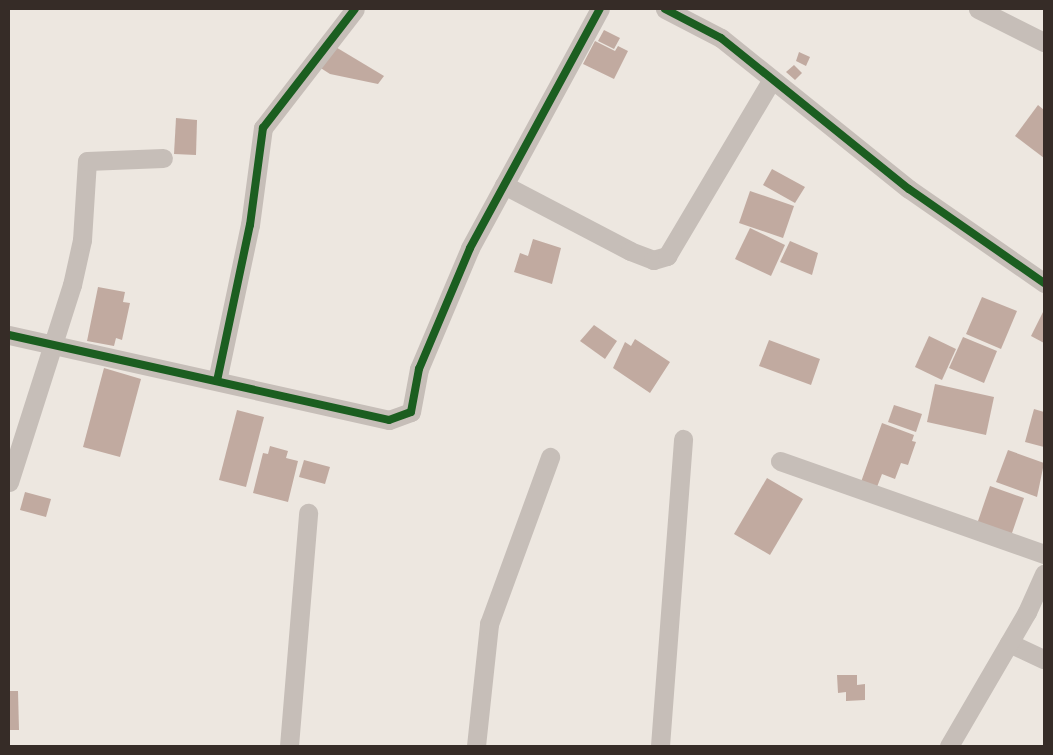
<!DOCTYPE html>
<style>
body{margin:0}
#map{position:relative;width:1053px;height:755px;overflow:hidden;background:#ede7e0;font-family:"Varela Round",sans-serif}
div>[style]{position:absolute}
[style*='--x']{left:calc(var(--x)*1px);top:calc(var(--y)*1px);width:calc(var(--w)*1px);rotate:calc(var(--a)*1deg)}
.building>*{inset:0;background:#c1aaa0}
.minor>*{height:19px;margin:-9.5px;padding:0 9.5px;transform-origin:9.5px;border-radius:9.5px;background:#c6beb8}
.cycleway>*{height:8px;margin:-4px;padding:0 4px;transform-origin:4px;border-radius:4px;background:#1b5e20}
span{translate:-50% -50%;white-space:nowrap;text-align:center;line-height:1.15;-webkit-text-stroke:4px #faf1e6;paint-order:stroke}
.frame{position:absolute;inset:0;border:10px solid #362c27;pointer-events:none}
</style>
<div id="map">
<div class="building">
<div style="clip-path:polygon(604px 30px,620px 38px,614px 49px,598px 41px)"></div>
<div style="clip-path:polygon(595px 41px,615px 51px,618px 46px,628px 51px,614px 79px,583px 64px)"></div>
<div style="clip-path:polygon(329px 43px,384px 76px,378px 84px,330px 74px,316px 65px)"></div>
<div style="clip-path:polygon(799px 52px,810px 57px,806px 66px,796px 61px)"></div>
<div style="clip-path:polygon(794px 65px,802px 73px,795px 80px,786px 72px)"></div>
<div style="clip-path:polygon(1038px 105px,1044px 110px,1044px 158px,1015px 136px)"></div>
<div style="clip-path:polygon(176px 118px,197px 120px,196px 155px,174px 154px)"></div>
<div style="clip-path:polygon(772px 169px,805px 187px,795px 203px,763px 185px)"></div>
<div style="clip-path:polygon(750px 191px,794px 206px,783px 238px,739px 223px)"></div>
<div style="clip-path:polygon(750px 228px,785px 245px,771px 276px,735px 259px)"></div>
<div style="clip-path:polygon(533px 239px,561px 248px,552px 284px,514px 272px,520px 253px,528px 256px)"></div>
<div style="clip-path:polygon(790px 241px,818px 253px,812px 275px,780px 262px)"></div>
<div style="clip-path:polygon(98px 287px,125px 292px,123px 302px,130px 303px,122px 340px,116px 338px,114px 346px,87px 341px)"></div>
<div style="clip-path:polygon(982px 297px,1017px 311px,1001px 349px,966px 334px)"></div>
<div style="clip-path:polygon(1044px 310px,1044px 343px,1031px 336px)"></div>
<div style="clip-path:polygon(594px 325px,617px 341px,605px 359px,580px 341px)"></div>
<div style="clip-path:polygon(929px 336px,956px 349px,942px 380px,915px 367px)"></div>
<div style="clip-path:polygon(963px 337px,997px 351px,984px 383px,949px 368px)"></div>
<div style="clip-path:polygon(635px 339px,670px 362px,650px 393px,613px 368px,625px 342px,631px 346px)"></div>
<div style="clip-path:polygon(769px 340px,820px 359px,811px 385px,759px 366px)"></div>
<div style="clip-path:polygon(104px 368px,141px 379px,120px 457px,83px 447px)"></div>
<div style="clip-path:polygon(935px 384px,994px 397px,986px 435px,927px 422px)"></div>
<div style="clip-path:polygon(894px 405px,922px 414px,916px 432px,888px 422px)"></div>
<div style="clip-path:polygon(1034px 409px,1044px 412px,1044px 447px,1025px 442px)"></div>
<div style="clip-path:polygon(237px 410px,264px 417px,246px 487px,219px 480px)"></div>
<div style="clip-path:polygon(882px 423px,914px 435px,912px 441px,916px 442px,908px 465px,901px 463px,895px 479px,882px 474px,877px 487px,861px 482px)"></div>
<div style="clip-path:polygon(270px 446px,288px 451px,286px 458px,298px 461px,288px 502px,253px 493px,263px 453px,268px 454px)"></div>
<div style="clip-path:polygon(1008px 450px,1044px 463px,1037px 497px,996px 482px)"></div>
<div style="clip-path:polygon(304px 460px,330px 467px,325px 484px,299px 477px)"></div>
<div style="clip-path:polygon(767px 478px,803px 499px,770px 555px,734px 534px)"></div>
<div style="clip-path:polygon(990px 486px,1024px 498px,1011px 536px,977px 524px)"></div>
<div style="clip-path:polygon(25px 492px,51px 499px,46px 517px,20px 510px)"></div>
<div style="clip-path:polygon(837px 675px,857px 675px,857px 685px,865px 684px,865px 700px,846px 701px,846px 692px,838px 693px)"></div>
<div style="clip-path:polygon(9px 691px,18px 691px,19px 730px,9px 730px)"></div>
</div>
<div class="minor">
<div style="--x:665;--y:9;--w:63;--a:27.4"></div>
<div style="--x:721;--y:38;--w:241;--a:38.8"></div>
<div style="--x:909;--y:189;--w:165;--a:34.8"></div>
<div style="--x:978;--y:9;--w:74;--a:26.6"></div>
<div style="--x:504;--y:185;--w:142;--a:27.6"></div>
<div style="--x:630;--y:251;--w:25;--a:21"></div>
<div style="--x:653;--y:260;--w:15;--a:-16"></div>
<div style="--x:667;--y:256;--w:204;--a:-59.3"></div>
<div style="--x:9;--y:335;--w:389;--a:12.6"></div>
<div style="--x:389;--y:420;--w:23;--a:-20"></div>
<div style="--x:411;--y:412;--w:44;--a:-79.5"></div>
<div style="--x:419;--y:369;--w:131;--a:-67.1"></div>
<div style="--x:470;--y:248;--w:272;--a:-61.5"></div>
<div style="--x:217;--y:381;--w:159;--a:-78.1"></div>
<div style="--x:250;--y:225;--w:98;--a:-82.4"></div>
<div style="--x:263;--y:128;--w:150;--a:-52.3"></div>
<div style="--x:780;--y:461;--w:280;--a:19.4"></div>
<div style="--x:9;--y:482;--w:207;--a:-72.3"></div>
<div style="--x:72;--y:285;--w:46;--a:-77.5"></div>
<div style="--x:82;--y:240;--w:79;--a:-86.4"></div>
<div style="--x:87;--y:161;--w:76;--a:-2.3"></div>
<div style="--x:1009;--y:643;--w:38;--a:25"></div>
<div style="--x:289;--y:746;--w:234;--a:-85.3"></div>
<div style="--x:476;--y:746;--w:123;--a:-83.9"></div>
<div style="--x:489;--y:624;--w:178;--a:-69.9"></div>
<div style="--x:660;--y:746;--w:308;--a:-85.7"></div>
<div style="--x:949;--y:746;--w:155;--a:-59.8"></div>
<div style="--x:1027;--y:612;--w:42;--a:-65.9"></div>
</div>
<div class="cycleway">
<div style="--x:665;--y:9;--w:63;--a:27.4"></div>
<div style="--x:721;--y:38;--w:241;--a:38.8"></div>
<div style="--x:909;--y:189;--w:165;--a:34.8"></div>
<div style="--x:9;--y:335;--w:389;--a:12.6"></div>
<div style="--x:389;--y:420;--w:23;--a:-20"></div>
<div style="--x:411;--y:412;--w:44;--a:-79.5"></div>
<div style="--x:419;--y:369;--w:131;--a:-67.1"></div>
<div style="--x:470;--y:248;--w:272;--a:-61.5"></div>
<div style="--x:217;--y:381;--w:159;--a:-78.1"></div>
<div style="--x:250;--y:225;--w:98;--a:-82.4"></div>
<div style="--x:263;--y:128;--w:150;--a:-52.3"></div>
</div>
<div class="frame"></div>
</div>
